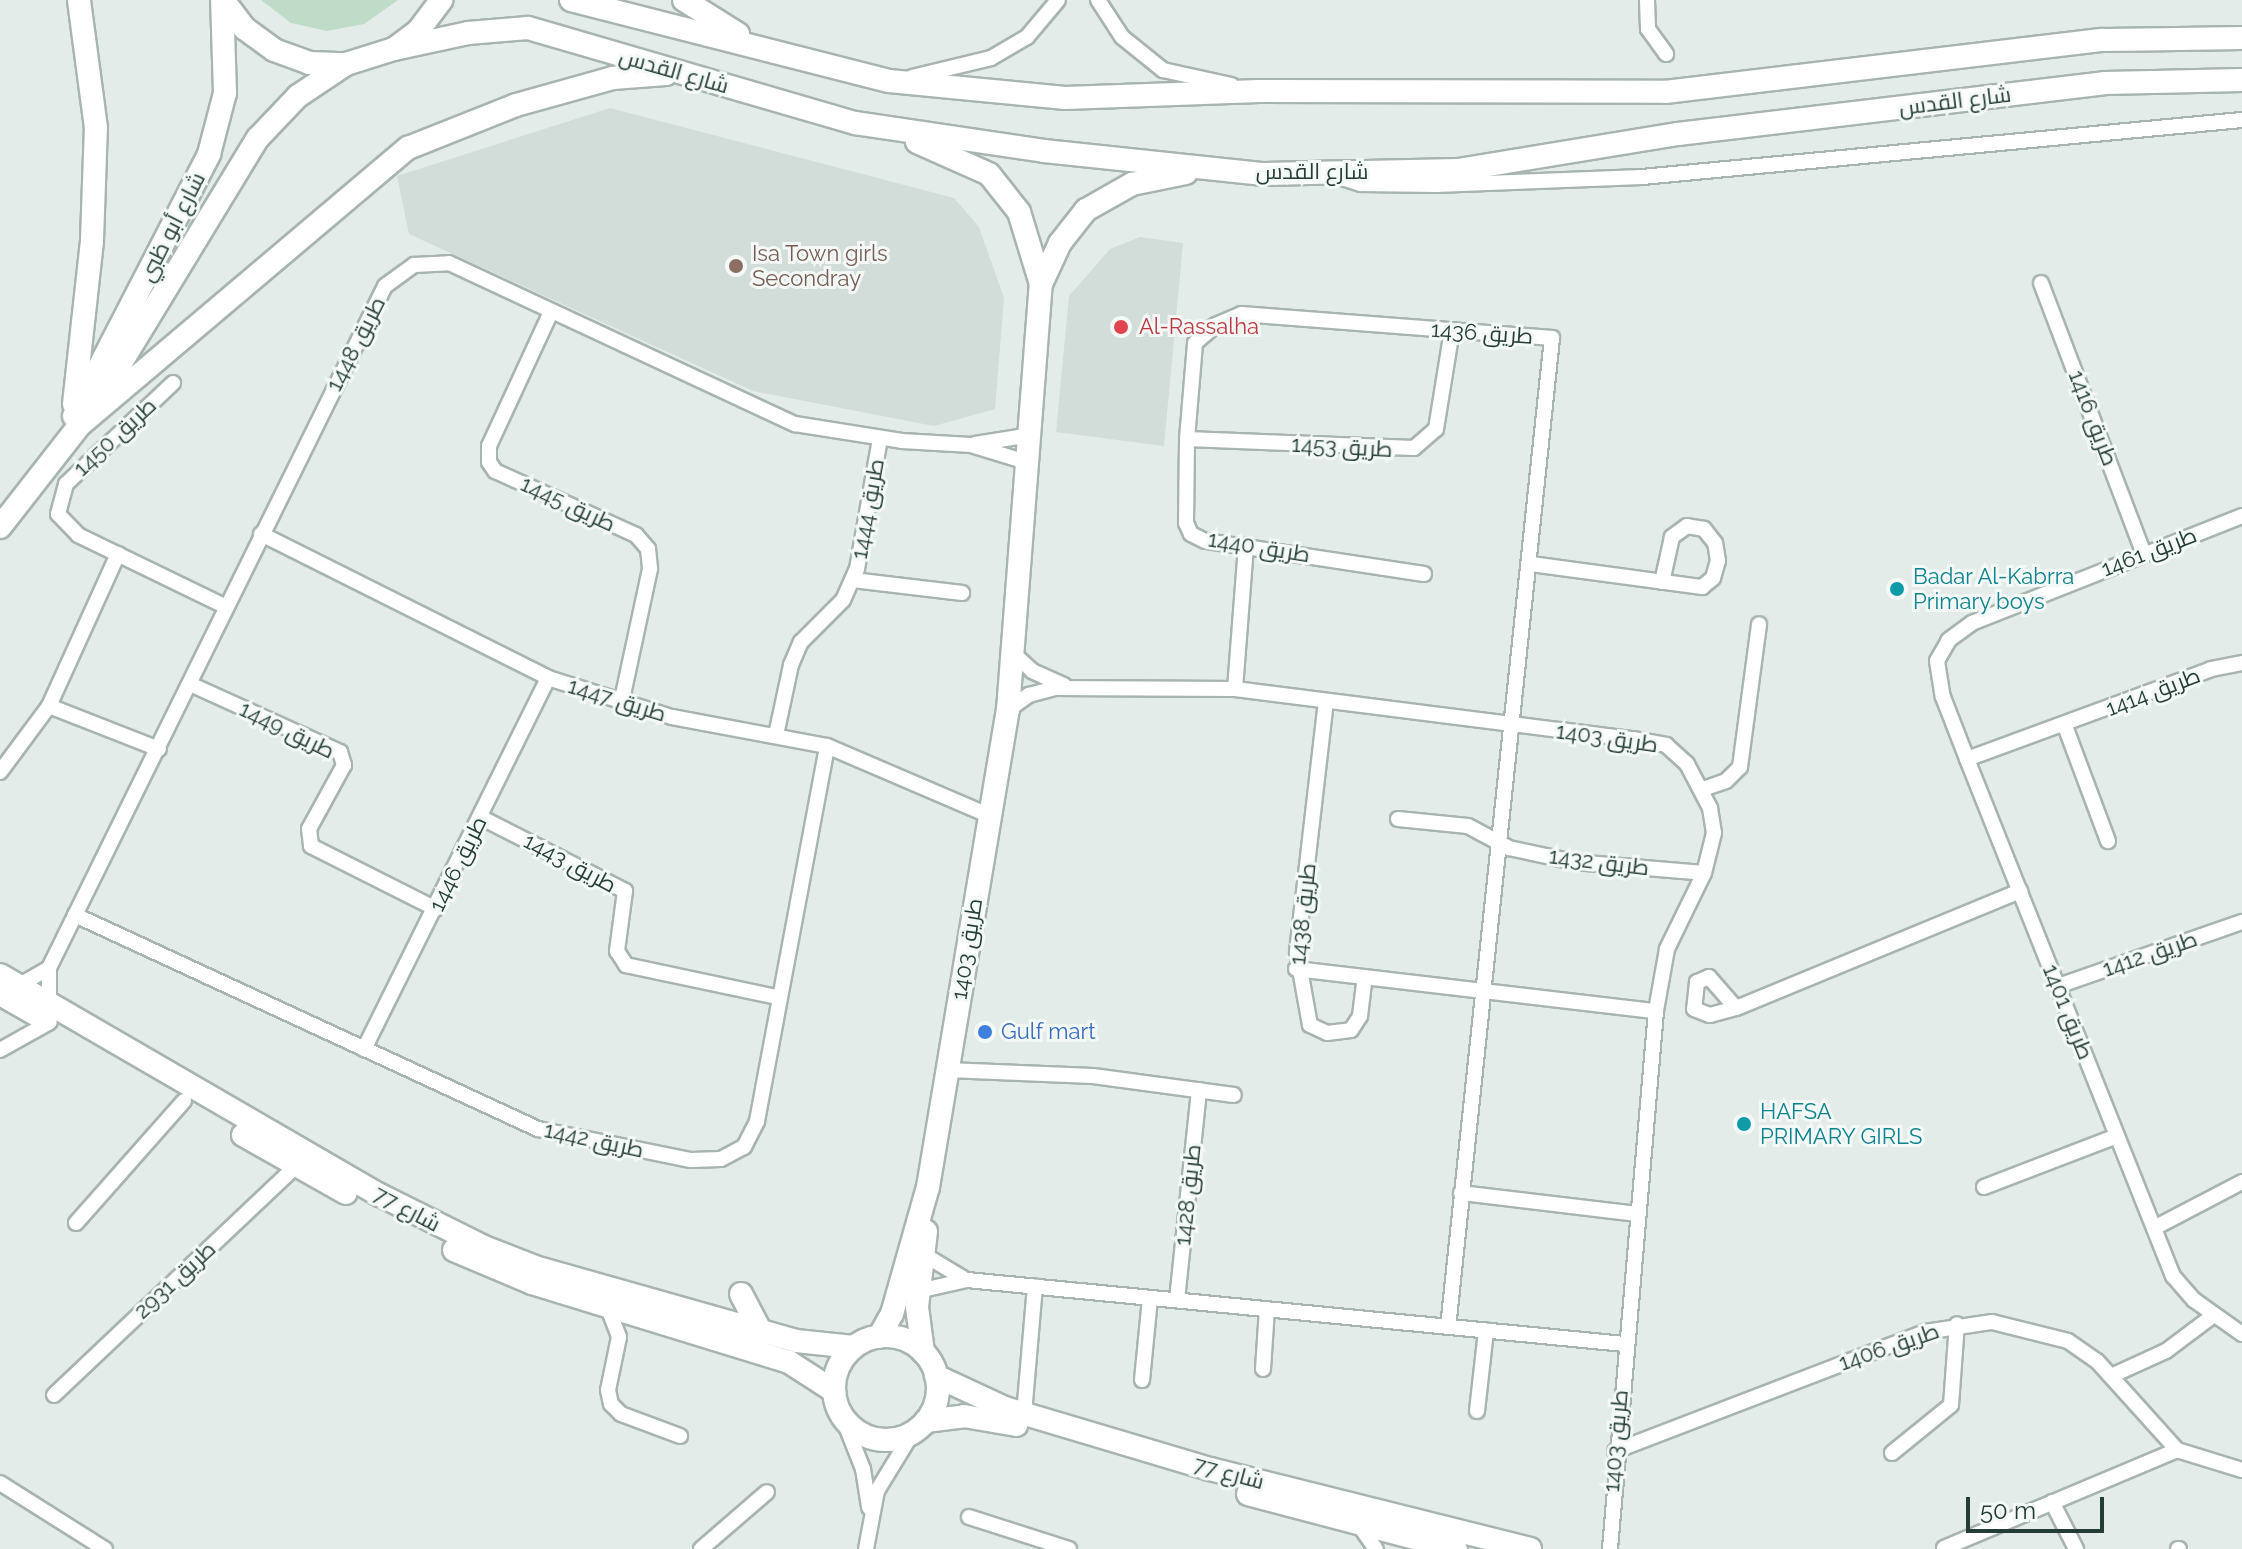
<!DOCTYPE html>
<meta charset="utf-8">
<style>
body{margin:0}
#map{position:relative;width:2242px;height:1549px;overflow:hidden;background:#e4ece9;font-family:Raleway,Cairo,sans-serif}
div>[style]{position:absolute}
[style*='--x']{left:calc(var(--x)*1px);top:calc(var(--y)*1px);width:calc(var(--w)*1px);rotate:calc(var(--a)*1deg)}
.built>*{inset:0;background:#d2dcd8}
.green>*{inset:0;background:#bedcc7}
.roads{filter:drop-shadow(2px 0 #a7b4b0) drop-shadow(-2px 0 #a7b4b0) drop-shadow(0 2px #a7b4b0) drop-shadow(0 -2px #a7b4b0)}
.street>*{height:14px;margin:-7px;padding:0 7px;transform-origin:7px;border-radius:7px;background:#fff}
.secondary>*{height:22px;margin:-11px;padding:0 11px;transform-origin:11px;border-radius:11px;background:#fff}
.secondary>.ring{margin:-11px;padding:0;box-sizing:content-box;background:none;border:22px solid #fff;border-radius:50%}
.dots>*{width:22px;height:22px;translate:-50% -50%;box-sizing:border-box;border:4px solid #f4f9f7;border-radius:50%}
span{translate:-50% -50%;white-space:nowrap;text-align:center;line-height:1.15;-webkit-text-stroke:6px #f4f9f7;paint-order:stroke}
.street-label{font-size:22px;color:#243d37}
.education-label{font-size:22px;color:#785e54}
.left{translate:0 -50%;text-align:left}
.health-label{font-size:22px;color:#be3a42}
.culture-label{font-size:22px;color:#0d838f}
.shop-label{font-size:22px;color:#366cbe}
.scale{position:absolute;left:1966px;top:1497px;width:138px;height:36px;box-sizing:border-box;border:4px solid #243d37;border-top:0;padding-left:10px;font-size:24px;line-height:28px;white-space:nowrap;color:#243d37;-webkit-text-stroke:6px #f4f9f7;paint-order:stroke}
</style>
<div id="map">
<div class="built">
<div style="clip-path:polygon(610px 108px,954px 198px,979px 227px,1004px 298px,995px 409px,934px 426px,753px 391px,409px 234px,397px 176px)"></div>
<div style="clip-path:polygon(1140px 237px,1183px 243px,1164px 446px,1056px 432px,1069px 296px,1110px 249px)"></div>
</div>
<div class="green">
<div style="clip-path:polygon(261px 0,398px 0,364px 24px,327px 31px,291px 23px)"></div>
</div>
<div class="roads">
<div class="street">
<div style="--x:1098;--y:0;--w:44;--a:57"></div>
<div style="--x:1122;--y:37;--w:53;--a:38.8"></div>
<div style="--x:1163;--y:70;--w:70;--a:12.4"></div>
<div style="--x:1647;--y:0;--w:29;--a:88"></div>
<div style="--x:1648;--y:29;--w:31;--a:54"></div>
<div style="--x:912;--y:77;--w:81;--a:-13.5"></div>
<div style="--x:991;--y:58;--w:42;--a:-30.3"></div>
<div style="--x:1027;--y:37;--w:48;--a:-50"></div>
<div style="--x:1342;--y:178;--w:20;--a:18"></div>
<div style="--x:1361;--y:184;--w:75;--a:0.8"></div>
<div style="--x:1436;--y:185;--w:206;--a:-2.2"></div>
<div style="--x:1642;--y:177;--w:603;--a:-5.43"></div>
<div style="--x:2041;--y:283;--w:290;--a:69.2"></div>
<div style="--x:550;--y:314;--w:145;--a:114.8"></div>
<div style="--x:489;--y:446;--w:16;--a:90"></div>
<div style="--x:489;--y:462;--w:11;--a:56"></div>
<div style="--x:495;--y:471;--w:155;--a:24.4"></div>
<div style="--x:636;--y:535;--w:18;--a:49"></div>
<div style="--x:648;--y:549;--w:20;--a:84"></div>
<div style="--x:650;--y:569;--w:138;--a:102.1"></div>
<div style="--x:173;--y:383;--w:147;--a:136.7"></div>
<div style="--x:66;--y:484;--w:31;--a:105"></div>
<div style="--x:58;--y:514;--w:29;--a:46"></div>
<div style="--x:78;--y:535;--w:165;--a:25.9"></div>
<div style="--x:1187;--y:439;--w:227;--a:2.3"></div>
<div style="--x:1414;--y:448;--w:29;--a:-41"></div>
<div style="--x:1436;--y:429;--w:100;--a:-80.8"></div>
<div style="--x:975;--y:444;--w:51;--a:-9.1"></div>
<div style="--x:2242;--y:516;--w:290;--a:158.4"></div>
<div style="--x:1972;--y:623;--w:29;--a:144"></div>
<div style="--x:1949;--y:640;--w:24;--a:120"></div>
<div style="--x:1937;--y:661;--w:36;--a:81"></div>
<div style="--x:1943;--y:697;--w:66;--a:68.8"></div>
<div style="--x:1967;--y:759;--w:557;--a:68.28"></div>
<div style="--x:2173;--y:1276;--w:32;--a:49"></div>
<div style="--x:2194;--y:1300;--w:59;--a:35.3"></div>
<div style="--x:261;--y:534;--w:321;--a:26.6"></div>
<div style="--x:548;--y:678;--w:130;--a:17.5"></div>
<div style="--x:672;--y:717;--w:158;--a:10.6"></div>
<div style="--x:827;--y:746;--w:177;--a:23.2"></div>
<div style="--x:1531;--y:564;--w:173;--a:7.7"></div>
<div style="--x:1702;--y:587;--w:14;--a:-39"></div>
<div style="--x:1713;--y:578;--w:18;--a:-74"></div>
<div style="--x:1718;--y:561;--w:18;--a:-99"></div>
<div style="--x:1715;--y:543;--w:18;--a:-128"></div>
<div style="--x:1704;--y:529;--w:17;--a:-170"></div>
<div style="--x:1687;--y:526;--w:19;--a:144"></div>
<div style="--x:1672;--y:537;--w:46;--a:102.5"></div>
<div style="--x:1424;--y:574;--w:221;--a:-171.4"></div>
<div style="--x:1205;--y:541;--w:16;--a:-153"></div>
<div style="--x:1191;--y:534;--w:12;--a:-114"></div>
<div style="--x:1186;--y:523;--w:84;--a:-89.3"></div>
<div style="--x:1187;--y:439;--w:96;--a:-85.2"></div>
<div style="--x:1195;--y:343;--w:28;--a:-41"></div>
<div style="--x:1216;--y:325;--w:28;--a:-23"></div>
<div style="--x:1242;--y:314;--w:311;--a:4.4"></div>
<div style="--x:1552;--y:338;--w:994;--a:96"></div>
<div style="--x:853;--y:580;--w:110;--a:6.8"></div>
<div style="--x:1013;--y:653;--w:26;--a:43"></div>
<div style="--x:1032;--y:671;--w:35;--a:24"></div>
<div style="--x:190;--y:684;--w:165;--a:24.4"></div>
<div style="--x:340;--y:752;--w:14;--a:73"></div>
<div style="--x:344;--y:765;--w:73;--a:118.7"></div>
<div style="--x:309;--y:829;--w:17;--a:83"></div>
<div style="--x:311;--y:846;--w:140;--a:26.7"></div>
<div style="--x:1235;--y:689;--w:144;--a:-85.6"></div>
<div style="--x:1326;--y:701;--w:254;--a:96.6"></div>
<div style="--x:1297;--y:953;--w:73;--a:79.8"></div>
<div style="--x:1310;--y:1025;--w:19;--a:25"></div>
<div style="--x:1327;--y:1033;--w:24;--a:-7"></div>
<div style="--x:1351;--y:1030;--w:17;--a:-57"></div>
<div style="--x:1360;--y:1016;--w:39;--a:-83"></div>
<div style="--x:49;--y:706;--w:118;--a:21.4"></div>
<div style="--x:1008;--y:710;--w:26;--a:-36"></div>
<div style="--x:1029;--y:695;--w:27;--a:-15"></div>
<div style="--x:1055;--y:688;--w:180;--a:0.3"></div>
<div style="--x:1235;--y:689;--w:401;--a:7.2"></div>
<div style="--x:1633;--y:739;--w:34;--a:10"></div>
<div style="--x:1666;--y:745;--w:28;--a:42"></div>
<div style="--x:1687;--y:764;--w:50;--a:62.4"></div>
<div style="--x:1710;--y:808;--w:25;--a:81"></div>
<div style="--x:1714;--y:833;--w:41;--a:104"></div>
<div style="--x:1704;--y:873;--w:85;--a:116"></div>
<div style="--x:1667;--y:949;--w:63;--a:100.1"></div>
<div style="--x:1656;--y:1011;--w:540;--a:94.89"></div>
<div style="--x:2065;--y:726;--w:123;--a:69.5"></div>
<div style="--x:776;--y:735;--w:72;--a:-77.9"></div>
<div style="--x:791;--y:665;--w:25;--a:-67"></div>
<div style="--x:801;--y:642;--w:59;--a:-45"></div>
<div style="--x:843;--y:600;--w:34;--a:-66"></div>
<div style="--x:857;--y:569;--w:133;--a:-80"></div>
<div style="--x:1967;--y:759;--w:260;--a:-20.2"></div>
<div style="--x:2211;--y:669;--w:32;--a:-11"></div>
<div style="--x:0;--y:772;--w:82;--a:-53.4"></div>
<div style="--x:49;--y:706;--w:167;--a:-65.6"></div>
<div style="--x:1703;--y:789;--w:24;--a:-19"></div>
<div style="--x:1726;--y:781;--w:20;--a:-45"></div>
<div style="--x:1740;--y:767;--w:144;--a:-82.4"></div>
<div style="--x:480;--y:817;--w:163;--a:27"></div>
<div style="--x:625;--y:891;--w:61;--a:97.6"></div>
<div style="--x:617;--y:951;--w:17;--a:57"></div>
<div style="--x:626;--y:965;--w:153;--a:12"></div>
<div style="--x:1398;--y:819;--w:70;--a:5.7"></div>
<div style="--x:1468;--y:826;--w:47;--a:28.2"></div>
<div style="--x:1509;--y:848;--w:66;--a:12.2"></div>
<div style="--x:1574;--y:862;--w:130;--a:4.8"></div>
<div style="--x:75;--y:915;--w:510;--a:24.81"></div>
<div style="--x:538;--y:1129;--w:156;--a:11.5"></div>
<div style="--x:691;--y:1160;--w:30;--a:-2"></div>
<div style="--x:721;--y:1159;--w:26;--a:-28"></div>
<div style="--x:744;--y:1147;--w:29;--a:-63"></div>
<div style="--x:757;--y:1121;--w:381;--a:-79.4"></div>
<div style="--x:49;--y:968;--w:760;--a:-63.77"></div>
<div style="--x:385;--y:286;--w:36;--a:-36"></div>
<div style="--x:414;--y:265;--w:35;--a:-3"></div>
<div style="--x:449;--y:263;--w:382;--a:25"></div>
<div style="--x:795;--y:424;--w:108;--a:9"></div>
<div style="--x:902;--y:441;--w:69;--a:3.3"></div>
<div style="--x:971;--y:445;--w:54;--a:17.1"></div>
<div style="--x:1296;--y:969;--w:362;--a:6.7"></div>
<div style="--x:18;--y:986;--w:36;--a:-30"></div>
<div style="--x:49;--y:968;--w:37;--a:90"></div>
<div style="--x:2058;--y:986;--w:195;--a:-19.2"></div>
<div style="--x:1736;--y:1008;--w:41;--a:-131.1"></div>
<div style="--x:1709;--y:977;--w:13;--a:157"></div>
<div style="--x:1697;--y:982;--w:27;--a:96"></div>
<div style="--x:1694;--y:1009;--w:17;--a:21"></div>
<div style="--x:1710;--y:1015;--w:27;--a:-15"></div>
<div style="--x:1736;--y:1008;--w:5;--a:-22"></div>
<div style="--x:1741;--y:1006;--w:302;--a:-22.4"></div>
<div style="--x:364;--y:1049;--w:414;--a:-63.6"></div>
<div style="--x:0;--y:1050;--w:57;--a:-29.2"></div>
<div style="--x:947;--y:1070;--w:146;--a:2.4"></div>
<div style="--x:1093;--y:1076;--w:142;--a:7.7"></div>
<div style="--x:1984;--y:1187;--w:142;--a:-21"></div>
<div style="--x:1461;--y:1193;--w:177;--a:6.8"></div>
<div style="--x:76;--y:1223;--w:163;--a:-48.5"></div>
<div style="--x:2154;--y:1228;--w:99;--a:-27.6"></div>
<div style="--x:923;--y:1254;--w:47;--a:31"></div>
<div style="--x:918;--y:1291;--w:50;--a:-12.7"></div>
<div style="--x:967;--y:1280;--w:661;--a:5.56"></div>
<div style="--x:1177;--y:1300;--w:211;--a:-84"></div>
<div style="--x:608;--y:1308;--w:31;--a:69"></div>
<div style="--x:619;--y:1337;--w:54;--a:101.7"></div>
<div style="--x:608;--y:1390;--w:14;--a:78"></div>
<div style="--x:611;--y:1404;--w:14;--a:45"></div>
<div style="--x:621;--y:1414;--w:63;--a:20.4"></div>
<div style="--x:1263;--y:1369;--w:60;--a:-86.2"></div>
<div style="--x:2111;--y:1376;--w:60;--a:-24.4"></div>
<div style="--x:2166;--y:1351;--w:60;--a:-36.9"></div>
<div style="--x:1142;--y:1380;--w:82;--a:-84.4"></div>
<div style="--x:54;--y:1395;--w:333;--a:-43.4"></div>
<div style="--x:1477;--y:1411;--w:81;--a:-83.6"></div>
<div style="--x:1024;--y:1414;--w:128;--a:-85.1"></div>
<div style="--x:842;--y:1416;--w:57;--a:68.4"></div>
<div style="--x:863;--y:1469;--w:39;--a:81"></div>
<div style="--x:1615;--y:1451;--w:332;--a:-21"></div>
<div style="--x:1925;--y:1332;--w:68;--a:-8.5"></div>
<div style="--x:1992;--y:1322;--w:78;--a:14"></div>
<div style="--x:2068;--y:1341;--w:35;--a:35"></div>
<div style="--x:2097;--y:1361;--w:120;--a:48"></div>
<div style="--x:2177;--y:1450;--w:68;--a:17.1"></div>
<div style="--x:1892;--y:1453;--w:76;--a:-39.1"></div>
<div style="--x:1951;--y:1405;--w:81;--a:-85.8"></div>
<div style="--x:0;--y:1483;--w:124;--a:32.2"></div>
<div style="--x:2052;--y:1502;--w:53;--a:62.9"></div>
<div style="--x:969;--y:1517;--w:105;--a:17.7"></div>
<div style="--x:1359;--y:1525;--w:29;--a:55"></div>
<div style="--x:1944;--y:1548;--w:253;--a:-22.8"></div>
<div style="--x:701;--y:1549;--w:87;--a:-40.8"></div>
<div style="--x:866;--y:1549;--w:59;--a:-79.3"></div>
<div style="--x:877;--y:1491;--w:69;--a:-58.6"></div>
<div style="--x:2178;--y:1549;--w:1;--a:0"></div>
</div>
<div class="secondary">
<div style="--x:571;--y:0;--w:328;--a:14.3"></div>
<div style="--x:889;--y:81;--w:177;--a:5.5"></div>
<div style="--x:1065;--y:98;--w:194;--a:-2.1"></div>
<div style="--x:1259;--y:91;--w:406;--a:0.1"></div>
<div style="--x:1665;--y:92;--w:441;--a:-6.8"></div>
<div style="--x:2103;--y:40;--w:139;--a:-0.8"></div>
<div style="--x:684;--y:0;--w:64;--a:32.2"></div>
<div style="--x:224;--y:1;--w:34;--a:53"></div>
<div style="--x:244;--y:28;--w:37;--a:36"></div>
<div style="--x:274;--y:50;--w:37;--a:20"></div>
<div style="--x:309;--y:63;--w:37;--a:2"></div>
<div style="--x:346;--y:64;--w:50;--a:-17.4"></div>
<div style="--x:394;--y:49;--w:30;--a:-37"></div>
<div style="--x:418;--y:31;--w:39;--a:-53"></div>
<div style="--x:394;--y:49;--w:76;--a:-12.2"></div>
<div style="--x:468;--y:33;--w:60;--a:-4.8"></div>
<div style="--x:528;--y:28;--w:341;--a:16.2"></div>
<div style="--x:855;--y:123;--w:191;--a:8.4"></div>
<div style="--x:1044;--y:151;--w:221;--a:6"></div>
<div style="--x:1264;--y:174;--w:194;--a:-1.2"></div>
<div style="--x:1458;--y:170;--w:223;--a:-9.3"></div>
<div style="--x:1678;--y:134;--w:429;--a:-6.8"></div>
<div style="--x:2104;--y:83;--w:138;--a:-1.2"></div>
<div style="--x:1041;--y:284;--w:45;--a:-65.1"></div>
<div style="--x:1060;--y:243;--w:42;--a:-51.8"></div>
<div style="--x:1086;--y:210;--w:53;--a:-29.5"></div>
<div style="--x:1132;--y:184;--w:55;--a:-11.5"></div>
<div style="--x:74;--y:404;--w:165;--a:-83.7"></div>
<div style="--x:92;--y:240;--w:112;--a:-88"></div>
<div style="--x:96;--y:128;--w:129;--a:-97.6"></div>
<div style="--x:74;--y:416;--w:295;--a:-62.7"></div>
<div style="--x:209;--y:154;--w:63;--a:-75.3"></div>
<div style="--x:225;--y:93;--w:93;--a:-91.8"></div>
<div style="--x:81;--y:424;--w:428;--a:-40.2"></div>
<div style="--x:408;--y:148;--w:116;--a:-21.7"></div>
<div style="--x:516;--y:105;--w:101;--a:-15.6"></div>
<div style="--x:613;--y:78;--w:53;--a:-4.3"></div>
<div style="--x:0;--y:527;--w:156;--a:-52"></div>
<div style="--x:96;--y:404;--w:311;--a:-58.7"></div>
<div style="--x:258;--y:138;--w:58;--a:-46.4"></div>
<div style="--x:298;--y:96;--w:58;--a:-33.7"></div>
<div style="--x:0;--y:975;--w:439;--a:30.1"></div>
<div style="--x:380;--y:1195;--w:116;--a:26.6"></div>
<div style="--x:484;--y:1247;--w:55;--a:21.4"></div>
<div style="--x:535;--y:1267;--w:271;--a:15.8"></div>
<div style="--x:796;--y:1341;--w:58;--a:5.9"></div>
<div style="--x:0;--y:994;--w:51;--a:29.6"></div>
<div style="--x:243;--y:1135;--w:118;--a:29.4"></div>
<div style="--x:454;--y:1250;--w:85;--a:22.9"></div>
<div style="--x:532;--y:1283;--w:269;--a:17.1"></div>
<div style="--x:789;--y:1362;--w:54;--a:32.8"></div>
<div style="--x:741;--y:1294;--w:43;--a:62.2"></div>
<div class="ring" style="left:834px;top:1336px;width:82px;height:82px"></div>
<div style="--x:879;--y:1337;--w:26;--a:-61"></div>
<div style="--x:892;--y:1314;--w:132;--a:-74.2"></div>
<div style="--x:928;--y:1187;--w:484;--a:-80.5"></div>
<div style="--x:1008;--y:710;--w:427;--a:-85.6"></div>
<div style="--x:1041;--y:284;--w:75;--a:-107"></div>
<div style="--x:1019;--y:212;--w:48;--a:-128.3"></div>
<div style="--x:989;--y:174;--w:79;--a:-156"></div>
<div style="--x:923;--y:1352;--w:45;--a:-97.6"></div>
<div style="--x:917;--y:1307;--w:76;--a:-83.2"></div>
<div style="--x:936;--y:1376;--w:76;--a:24.9"></div>
<div style="--x:1005;--y:1408;--w:214;--a:16.6"></div>
<div style="--x:1210;--y:1469;--w:330;--a:14"></div>
<div style="--x:926;--y:1421;--w:38;--a:-7"></div>
<div style="--x:964;--y:1416;--w:53;--a:9.8"></div>
<div style="--x:1248;--y:1494;--w:215;--a:14.8"></div>
</div>
</div>
<div class="dots">
<div style="left:736px;top:266px;background:#8d6e63"></div>
<div style="left:1121px;top:327px;background:#e0444e"></div>
<div style="left:1897px;top:589px;background:#0f9aa8"></div>
<div style="left:985px;top:1032px;background:#3f7fe0"></div>
<div style="left:1744px;top:1124px;background:#0f9aa8"></div>
</div>
<div class="street-label">
<span style="left:674px;top:71px;rotate:16deg">شارع القدس</span>
<span style="left:1955px;top:101px;rotate:-7deg">شارع القدس</span>
<span style="left:1312px;top:172px">شارع القدس</span>
<span style="left:172px;top:227px;rotate:-63deg">شارع أبو ظبي</span>
<span style="left:1482px;top:333px;rotate:4deg">طريق 1436</span>
<span style="left:356px;top:344px;rotate:-63deg">طريق 1448</span>
<span style="left:2093px;top:418px;rotate:69deg">طريق 1416</span>
<span style="left:115px;top:437px;rotate:-43deg">طريق 1450</span>
<span style="left:1342px;top:447px;rotate:3deg">طريق 1453</span>
<span style="left:568px;top:504px;rotate:25deg">طريق 1445</span>
<span style="left:868px;top:509px;rotate:-80deg">طريق 1444</span>
<span style="left:1259px;top:547px;rotate:9deg">طريق 1440</span>
<span style="left:2149px;top:552px;rotate:-21deg">طريق 1461</span>
<span style="left:2153px;top:692px;rotate:-21deg">طريق 1414</span>
<span style="left:617px;top:700px;rotate:17deg">طريق 1447</span>
<span style="left:287px;top:730px;rotate:26deg">طريق 1449</span>
<span style="left:1607px;top:738px;rotate:8deg">طريق 1403</span>
<span style="left:1599px;top:862px;rotate:7deg">طريق 1432</span>
<span style="left:570px;top:863px;rotate:28deg">طريق 1443</span>
<span style="left:458px;top:864px;rotate:-64deg">طريق 1446</span>
<span style="left:1303px;top:914px;rotate:-84deg">طريق 1438</span>
<span style="left:967px;top:949px;rotate:-81deg">طريق 1403</span>
<span style="left:2150px;top:954px;rotate:-19deg">طريق 1412</span>
<span style="left:2068px;top:1012px;rotate:68deg">طريق 1401</span>
<span style="left:594px;top:1140px;rotate:12deg">طريق 1442</span>
<span style="left:1188px;top:1195px;rotate:-84deg">طريق 1428</span>
<span style="left:407px;top:1209px;rotate:28deg">شارع 77</span>
<span style="left:175px;top:1280px;rotate:-43deg">طريق 2931</span>
<span style="left:1889px;top:1347px;rotate:-19deg">طريق 1406</span>
<span style="left:1616px;top:1441px;rotate:-85deg">طريق 1403</span>
<span style="left:1229px;top:1473px;rotate:15deg">شارع 77</span>
</div>
<div class="education-label">
<span class="left" style="left:752px;top:266px">Isa Town girls<br>Secondray</span>
</div>
<div class="health-label">
<span class="left" style="left:1139px;top:327px">Al-Rassalha</span>
</div>
<div class="culture-label">
<span class="left" style="left:1913px;top:589px">Badar Al-Kabrra<br>Primary boys</span>
<span class="left" style="left:1760px;top:1124px">HAFSA<br>PRIMARY GIRLS</span>
</div>
<div class="shop-label">
<span class="left" style="left:1001px;top:1032px">Gulf mart</span>
</div>
<div class="scale">50 m</div>
</div>
